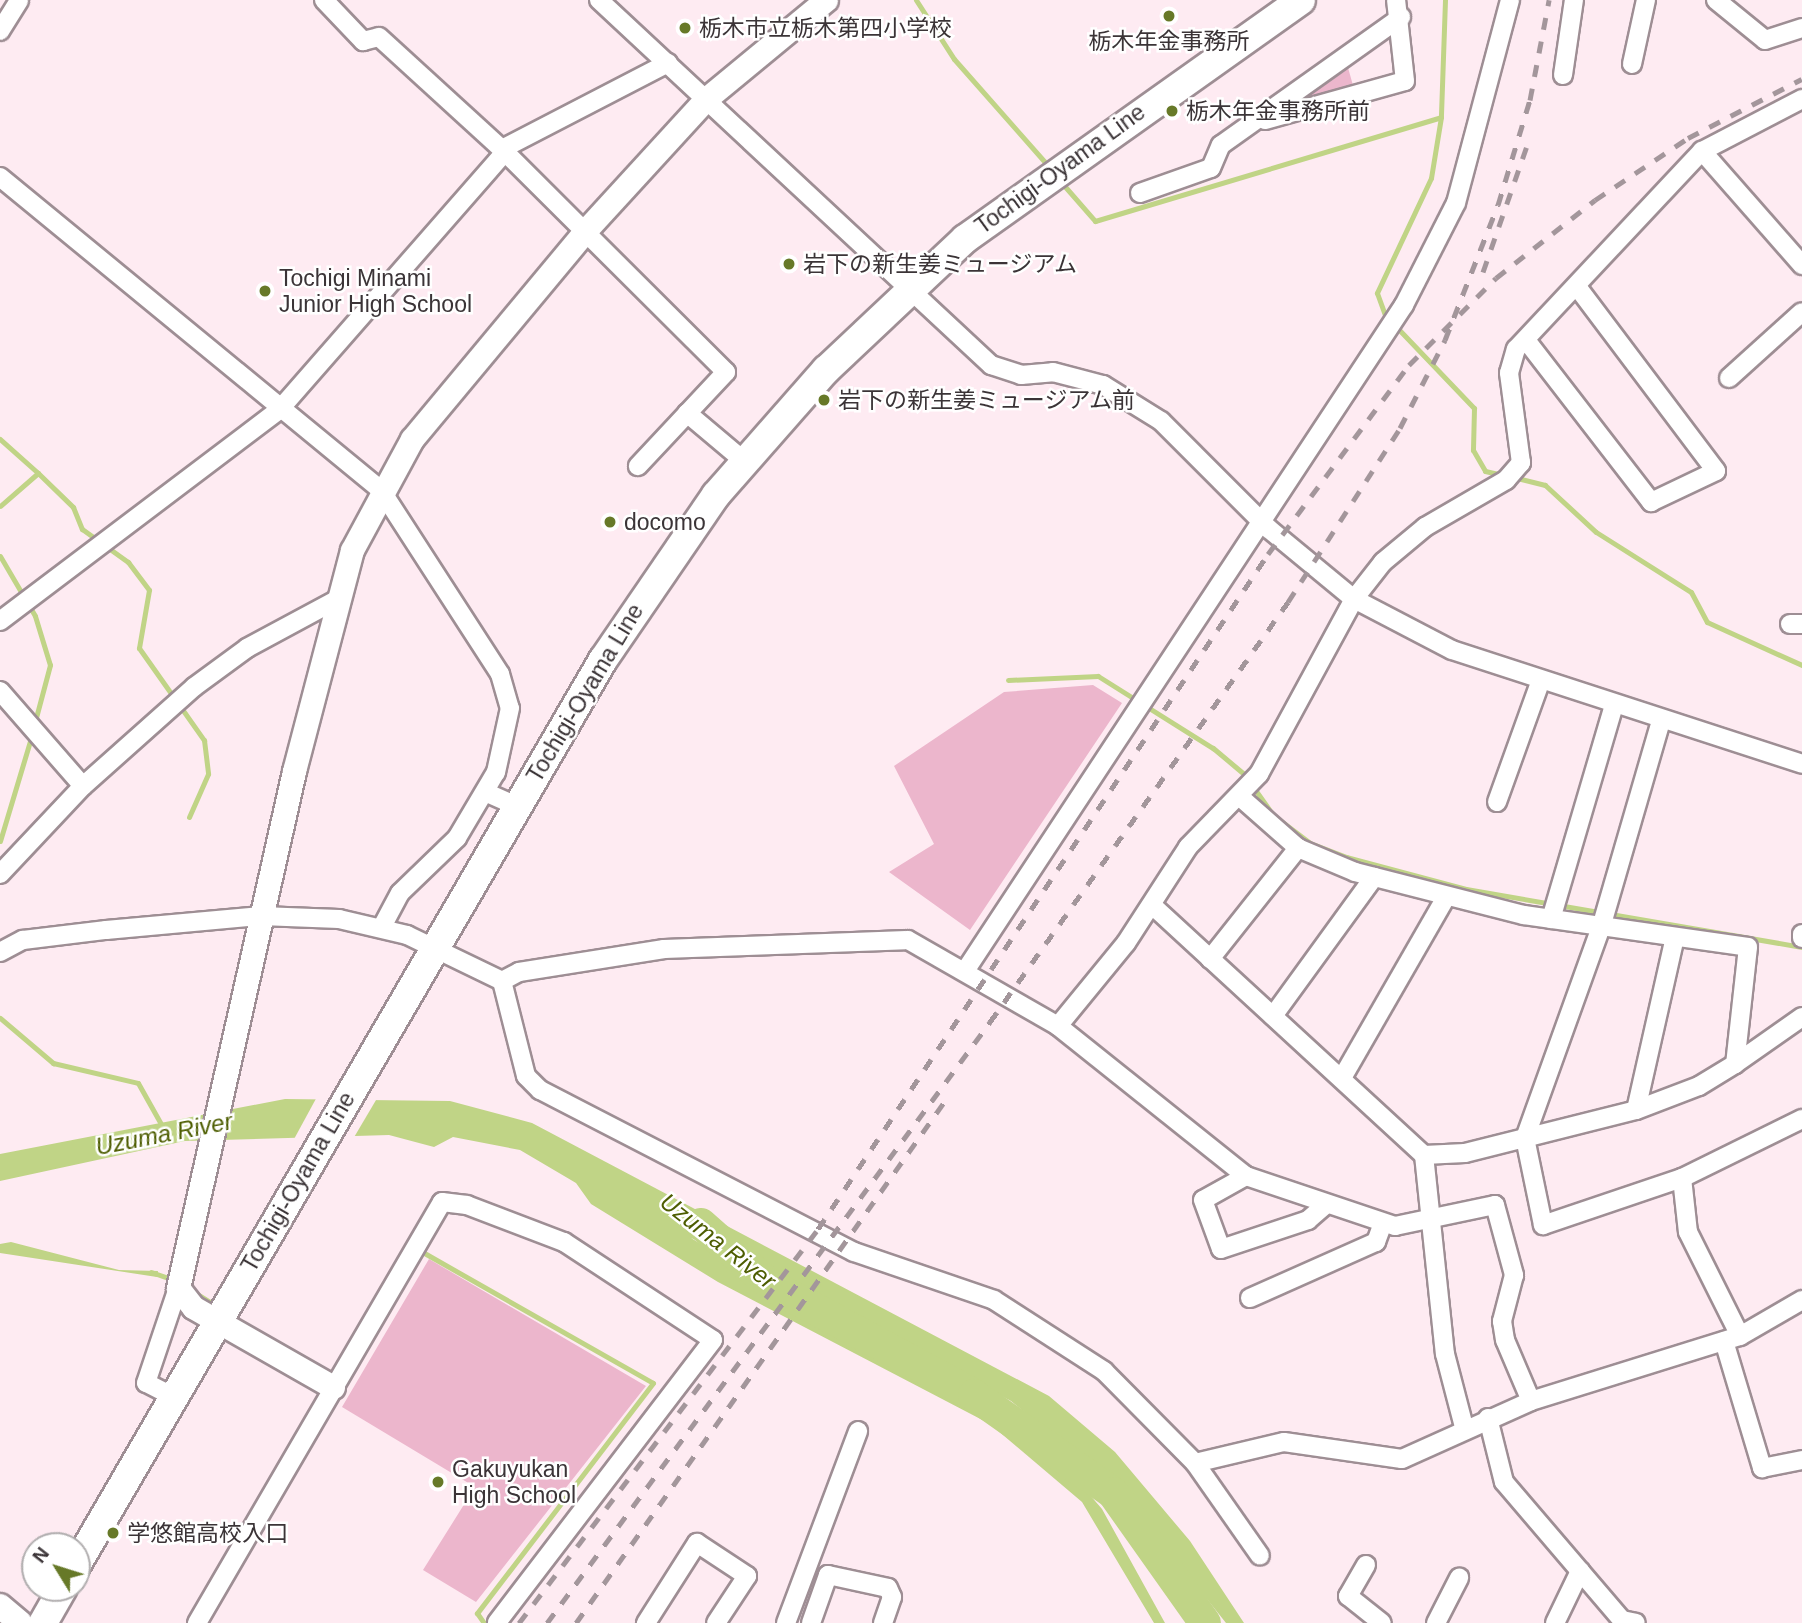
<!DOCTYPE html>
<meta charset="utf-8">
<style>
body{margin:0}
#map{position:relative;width:1802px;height:1623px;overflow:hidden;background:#feebf2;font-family:Arial,"Noto Sans JP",sans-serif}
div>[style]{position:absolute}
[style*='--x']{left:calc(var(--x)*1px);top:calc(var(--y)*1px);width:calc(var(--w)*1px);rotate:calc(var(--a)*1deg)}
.green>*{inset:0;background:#ecb6cc}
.water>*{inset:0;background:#c0d486}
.pier>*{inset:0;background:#feebf2}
.stream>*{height:5px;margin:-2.5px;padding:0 2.5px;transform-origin:2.5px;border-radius:2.5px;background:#c0d486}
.river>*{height:32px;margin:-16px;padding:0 16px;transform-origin:16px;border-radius:16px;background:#c0d486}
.roads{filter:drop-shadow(2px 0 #9e8e94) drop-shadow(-2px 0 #9e8e94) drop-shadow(0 2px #9e8e94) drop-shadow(0 -2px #9e8e94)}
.minor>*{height:18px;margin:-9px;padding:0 9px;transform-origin:9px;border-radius:9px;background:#fff}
.tertiary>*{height:23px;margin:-11.5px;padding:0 11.5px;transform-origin:11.5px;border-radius:11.5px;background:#fff}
.secondary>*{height:24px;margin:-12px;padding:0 12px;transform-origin:12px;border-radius:12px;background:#fff}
.primary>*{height:28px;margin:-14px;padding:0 14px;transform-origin:14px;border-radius:14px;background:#fff}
.rail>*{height:5px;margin-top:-2.5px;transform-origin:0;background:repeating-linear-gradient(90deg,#a3969b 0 12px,transparent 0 24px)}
.dots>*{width:19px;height:19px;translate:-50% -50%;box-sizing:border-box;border:4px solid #fff;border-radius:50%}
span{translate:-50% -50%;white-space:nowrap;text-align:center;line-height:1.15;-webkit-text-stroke:5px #fff;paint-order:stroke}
.poi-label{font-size:23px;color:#3b3437}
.left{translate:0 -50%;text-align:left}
.street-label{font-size:23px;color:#3b3437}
.water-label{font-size:24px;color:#4d5d01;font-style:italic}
.north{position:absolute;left:21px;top:1532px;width:70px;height:70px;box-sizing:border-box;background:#fff;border:2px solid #b1aeaf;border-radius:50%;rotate:308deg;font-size:19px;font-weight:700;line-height:28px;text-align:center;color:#3b3437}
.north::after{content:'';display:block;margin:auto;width:24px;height:32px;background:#677928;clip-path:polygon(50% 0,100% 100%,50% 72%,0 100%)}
</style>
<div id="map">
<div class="green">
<div style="clip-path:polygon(1347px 64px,1354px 89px,1279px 112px)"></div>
<div style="clip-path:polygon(1093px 685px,1122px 703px,970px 930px,889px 872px,934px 844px,894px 766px,1004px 692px)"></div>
<div style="clip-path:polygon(429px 1259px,646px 1386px,476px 1602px,423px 1570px,475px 1487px,342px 1407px)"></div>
</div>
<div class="water">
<div style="clip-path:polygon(285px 1099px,450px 1101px,532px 1123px,1049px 1396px,1115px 1452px,1190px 1541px,1244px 1623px,1226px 1623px,1123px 1493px,1011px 1401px,745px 1259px,691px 1238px,866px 1345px,975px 1398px,1057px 1457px,1102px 1509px,1165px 1623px,1154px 1623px,1082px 1502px,990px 1424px,718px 1282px,591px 1204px,576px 1183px,520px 1150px,453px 1137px,434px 1147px,389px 1135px,185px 1141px,0 1181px,0 1154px)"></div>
<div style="clip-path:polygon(11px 1242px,119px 1270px,158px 1271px,157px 1277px,0 1253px,0 1244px)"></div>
</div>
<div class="pier">
<div style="clip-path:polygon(318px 1095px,379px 1095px,353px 1139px,293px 1141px)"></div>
</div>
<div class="stream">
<div style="--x:916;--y:0;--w:70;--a:57.2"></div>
<div style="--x:954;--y:59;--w:147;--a:48.6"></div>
<div style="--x:1445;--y:0;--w:117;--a:92"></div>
<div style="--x:1441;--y:117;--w:62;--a:99.3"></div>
<div style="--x:1431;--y:178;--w:127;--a:115.2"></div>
<div style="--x:1377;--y:293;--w:23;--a:70"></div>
<div style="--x:1385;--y:315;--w:129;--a:46.3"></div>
<div style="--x:1474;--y:408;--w:42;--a:91.4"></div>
<div style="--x:1473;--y:450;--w:24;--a:60"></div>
<div style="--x:1485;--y:471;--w:18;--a:13"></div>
<div style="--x:1061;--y:182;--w:52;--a:48.9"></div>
<div style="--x:1095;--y:221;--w:361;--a:-16.7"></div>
<div style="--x:0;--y:439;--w:51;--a:41.8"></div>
<div style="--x:38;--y:473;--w:50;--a:139"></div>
<div style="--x:38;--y:473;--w:49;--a:44.2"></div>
<div style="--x:73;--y:507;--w:24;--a:68"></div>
<div style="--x:82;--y:529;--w:57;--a:35.7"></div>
<div style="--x:128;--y:562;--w:35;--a:53"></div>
<div style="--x:149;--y:590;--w:59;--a:99.8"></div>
<div style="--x:139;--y:648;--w:113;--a:54.8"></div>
<div style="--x:204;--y:740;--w:34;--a:83"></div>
<div style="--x:208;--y:774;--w:47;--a:113.8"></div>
<div style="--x:1513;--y:477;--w:33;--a:14"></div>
<div style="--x:1545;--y:485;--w:69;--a:42.7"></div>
<div style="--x:1596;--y:532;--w:112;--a:32.3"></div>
<div style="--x:1691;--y:592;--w:34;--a:62"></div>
<div style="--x:1707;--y:622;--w:104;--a:24.4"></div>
<div style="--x:0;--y:556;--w:69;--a:59.7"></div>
<div style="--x:35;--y:616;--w:51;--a:73"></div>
<div style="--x:50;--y:665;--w:62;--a:104.9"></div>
<div style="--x:1008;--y:680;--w:90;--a:-2.5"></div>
<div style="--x:1098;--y:676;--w:136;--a:32.1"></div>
<div style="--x:1213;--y:748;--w:40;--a:40"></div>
<div style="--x:1244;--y:774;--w:50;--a:54.7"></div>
<div style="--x:1273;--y:815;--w:46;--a:37.1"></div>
<div style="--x:1310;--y:843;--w:39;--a:21"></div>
<div style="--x:1346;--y:857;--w:124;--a:14.9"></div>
<div style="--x:1466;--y:889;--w:341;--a:9.8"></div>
<div style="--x:0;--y:841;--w:112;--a:-73.3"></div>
<div style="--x:0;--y:1018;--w:70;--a:40.3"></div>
<div style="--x:53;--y:1063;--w:87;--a:13.2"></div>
<div style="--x:138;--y:1083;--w:47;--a:60.7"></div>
<div style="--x:419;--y:1250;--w:269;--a:29.6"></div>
<div style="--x:653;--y:1383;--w:290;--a:127.4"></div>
<div style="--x:477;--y:1613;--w:12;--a:55"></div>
<div style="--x:151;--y:1272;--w:24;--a:19"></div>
<div style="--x:194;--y:1292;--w:28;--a:32"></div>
</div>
<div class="river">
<div style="--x:701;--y:1224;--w:91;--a:41.4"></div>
<div style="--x:769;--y:1284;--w:233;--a:28.4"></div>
<div style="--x:974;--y:1395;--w:170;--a:35.2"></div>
<div style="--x:1113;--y:1493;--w:159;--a:54.7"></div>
</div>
<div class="roads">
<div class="minor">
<div style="--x:324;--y:0;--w:57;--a:46.4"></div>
<div style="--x:363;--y:41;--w:16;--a:-14"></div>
<div style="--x:379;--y:37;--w:171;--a:42.4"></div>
<div style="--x:505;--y:152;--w:312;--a:44.9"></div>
<div style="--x:726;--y:372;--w:129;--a:133.1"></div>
<div style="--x:599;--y:0;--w:536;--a:42.96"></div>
<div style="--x:991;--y:365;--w:32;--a:18"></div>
<div style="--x:1021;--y:375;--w:32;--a:-5"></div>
<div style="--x:1053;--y:372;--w:52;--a:14.6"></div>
<div style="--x:1103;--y:385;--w:68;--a:31.8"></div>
<div style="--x:1161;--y:421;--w:153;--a:45"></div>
<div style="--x:1269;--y:529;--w:110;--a:39.5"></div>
<div style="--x:1354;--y:599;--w:110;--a:27.5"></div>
<div style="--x:1452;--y:650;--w:368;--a:18"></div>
<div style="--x:1716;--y:0;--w:63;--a:39.2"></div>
<div style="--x:1765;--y:40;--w:39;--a:-18"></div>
<div style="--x:0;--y:31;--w:36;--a:-58"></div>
<div style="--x:1632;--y:64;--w:66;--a:-77.7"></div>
<div style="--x:1563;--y:75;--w:76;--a:-81.7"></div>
<div style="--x:1265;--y:120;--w:145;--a:-15.6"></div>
<div style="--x:1405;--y:81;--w:81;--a:-96.3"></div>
<div style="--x:502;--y:149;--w:187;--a:-27.4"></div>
<div style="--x:1702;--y:151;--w:152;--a:48.7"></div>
<div style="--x:0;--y:177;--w:493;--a:39.4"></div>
<div style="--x:381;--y:490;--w:219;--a:57.1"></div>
<div style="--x:500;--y:674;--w:35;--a:74"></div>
<div style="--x:510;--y:708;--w:66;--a:102.3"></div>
<div style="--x:496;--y:772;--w:77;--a:120.6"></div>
<div style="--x:457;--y:838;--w:79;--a:136"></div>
<div style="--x:400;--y:893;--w:40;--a:118"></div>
<div style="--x:1140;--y:193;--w:75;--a:-19.4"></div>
<div style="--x:1211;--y:168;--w:25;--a:-67"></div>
<div style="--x:1221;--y:145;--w:221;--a:-35.4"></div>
<div style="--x:1526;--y:340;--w:205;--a:52.3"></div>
<div style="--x:1651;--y:502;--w:72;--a:-25.5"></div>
<div style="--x:1716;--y:471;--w:229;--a:-127"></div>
<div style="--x:1729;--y:378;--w:98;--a:-42.1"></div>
<div style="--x:687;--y:413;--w:75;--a:40.1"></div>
<div style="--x:0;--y:621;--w:351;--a:-37.1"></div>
<div style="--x:280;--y:409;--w:342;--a:-48.8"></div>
<div style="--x:1790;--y:624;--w:12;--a:0"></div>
<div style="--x:0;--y:691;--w:126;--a:48.9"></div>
<div style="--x:1661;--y:721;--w:215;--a:106.2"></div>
<div style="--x:1601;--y:927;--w:224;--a:109.8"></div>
<div style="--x:1525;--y:1138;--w:89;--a:78.3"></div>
<div style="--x:1543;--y:1225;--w:147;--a:-18.7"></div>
<div style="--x:1682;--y:1178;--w:134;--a:-26.2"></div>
<div style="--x:485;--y:792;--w:34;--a:24"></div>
<div style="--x:1239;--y:796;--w:79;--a:41.4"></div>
<div style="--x:1298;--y:848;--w:62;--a:22.8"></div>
<div style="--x:1355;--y:872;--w:174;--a:14.3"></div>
<div style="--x:1524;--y:915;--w:226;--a:8.1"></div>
<div style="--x:1748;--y:947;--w:118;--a:96.3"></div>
<div style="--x:1735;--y:1064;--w:82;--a:-35"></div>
<div style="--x:1497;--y:802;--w:130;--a:-70.2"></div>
<div style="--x:0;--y:874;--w:121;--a:-46.7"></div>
<div style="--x:83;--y:786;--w:149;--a:-41.7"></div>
<div style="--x:194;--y:687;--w:66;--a:-36.3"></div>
<div style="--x:247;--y:648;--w:101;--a:-28.3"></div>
<div style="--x:1152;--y:905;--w:369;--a:42.6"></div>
<div style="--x:1424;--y:1155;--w:41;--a:-2.8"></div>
<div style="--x:1465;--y:1153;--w:176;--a:-14.1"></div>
<div style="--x:1636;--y:1110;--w:67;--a:-20.9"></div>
<div style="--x:1699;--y:1086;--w:42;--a:-31.4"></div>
<div style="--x:1551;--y:919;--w:223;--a:-73.6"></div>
<div style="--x:1802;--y:938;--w:4;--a:-90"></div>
<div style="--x:0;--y:952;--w:26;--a:-28"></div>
<div style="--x:23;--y:940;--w:84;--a:-6.9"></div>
<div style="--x:106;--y:930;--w:156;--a:-5.2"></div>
<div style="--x:261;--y:916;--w:78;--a:2.2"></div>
<div style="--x:339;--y:919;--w:70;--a:13.2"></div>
<div style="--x:407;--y:935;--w:106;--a:25.8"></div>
<div style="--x:502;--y:981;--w:19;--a:-28"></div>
<div style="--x:519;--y:972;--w:147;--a:-9"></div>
<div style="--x:664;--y:949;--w:244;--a:-2.1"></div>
<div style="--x:908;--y:940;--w:173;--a:29.8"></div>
<div style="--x:1058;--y:1026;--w:241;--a:38.6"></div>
<div style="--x:1246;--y:1176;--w:157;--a:18.6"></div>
<div style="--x:1395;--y:1226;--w:102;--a:-11.9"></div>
<div style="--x:1495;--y:1205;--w:73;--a:74.8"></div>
<div style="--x:1514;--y:1275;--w:48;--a:104.6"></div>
<div style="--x:1502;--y:1321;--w:19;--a:81"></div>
<div style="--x:1505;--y:1340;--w:66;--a:66.9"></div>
<div style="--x:1210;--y:959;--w:142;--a:-51.6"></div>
<div style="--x:967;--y:968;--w:794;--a:-56.61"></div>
<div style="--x:1404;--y:305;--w:114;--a:-63"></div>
<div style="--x:1456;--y:203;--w:210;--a:-75.1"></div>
<div style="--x:502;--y:981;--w:98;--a:75.8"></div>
<div style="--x:526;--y:1076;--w:20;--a:45"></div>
<div style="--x:540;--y:1090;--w:353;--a:27.3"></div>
<div style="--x:854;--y:1252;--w:148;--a:18.9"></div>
<div style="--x:994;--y:1300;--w:131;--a:32.8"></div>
<div style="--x:1104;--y:1371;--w:129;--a:45.3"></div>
<div style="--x:1195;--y:1463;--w:91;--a:-13.3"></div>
<div style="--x:1284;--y:1442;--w:119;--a:8.2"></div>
<div style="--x:1402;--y:1459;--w:141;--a:-24.2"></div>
<div style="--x:1531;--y:1401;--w:219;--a:-17.3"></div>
<div style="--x:1740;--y:1336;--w:72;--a:-30.1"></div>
<div style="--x:1273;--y:1016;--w:172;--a:-54"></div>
<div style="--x:1058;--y:1026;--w:107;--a:-50.7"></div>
<div style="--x:1126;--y:943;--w:114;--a:-57.1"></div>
<div style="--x:1188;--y:847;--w:102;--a:-45.8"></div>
<div style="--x:1259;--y:774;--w:199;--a:-61.5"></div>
<div style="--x:1354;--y:599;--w:47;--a:-51.9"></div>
<div style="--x:1383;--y:562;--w:55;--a:-39.8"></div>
<div style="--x:1425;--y:527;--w:94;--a:-30.1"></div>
<div style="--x:1506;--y:480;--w:23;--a:-49"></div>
<div style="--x:1521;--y:463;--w:91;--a:-97.6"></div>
<div style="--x:1509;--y:373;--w:25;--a:-74"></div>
<div style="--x:1516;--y:349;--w:272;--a:-46.8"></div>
<div style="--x:1702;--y:151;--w:113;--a:-27.5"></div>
<div style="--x:1342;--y:1078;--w:209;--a:-60.1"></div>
<div style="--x:1636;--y:1110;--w:177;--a:-77.3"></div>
<div style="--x:1424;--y:1155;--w:200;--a:84"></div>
<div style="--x:1445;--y:1354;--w:75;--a:75.4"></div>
<div style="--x:1246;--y:1176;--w:49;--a:150.8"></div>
<div style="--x:1203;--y:1200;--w:52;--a:69.8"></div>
<div style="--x:1221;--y:1249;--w:92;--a:-18.4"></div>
<div style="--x:1308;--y:1220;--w:21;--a:-41"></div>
<div style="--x:1682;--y:1178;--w:54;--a:83.7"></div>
<div style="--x:1688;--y:1232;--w:116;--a:63.4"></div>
<div style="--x:1250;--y:1298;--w:138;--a:-24"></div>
<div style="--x:1376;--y:1242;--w:20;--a:-70"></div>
<div style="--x:1724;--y:1341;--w:133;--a:73.3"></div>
<div style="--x:1762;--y:1468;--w:41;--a:-11.3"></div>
<div style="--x:172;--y:1396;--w:29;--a:-153"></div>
<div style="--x:146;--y:1383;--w:100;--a:-71.4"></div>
<div style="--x:1488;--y:1418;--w:66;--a:76"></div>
<div style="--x:1504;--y:1482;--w:182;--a:49.5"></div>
<div style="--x:1622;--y:1620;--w:14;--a:12"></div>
<div style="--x:1195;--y:1463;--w:113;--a:55"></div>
<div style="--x:1366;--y:1565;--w:36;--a:120"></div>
<div style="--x:1348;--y:1596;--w:43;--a:38.5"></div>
<div style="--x:197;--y:1623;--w:487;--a:-59.8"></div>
<div style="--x:442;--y:1202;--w:25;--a:7"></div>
<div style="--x:467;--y:1205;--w:104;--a:20.9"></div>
<div style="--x:564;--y:1242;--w:178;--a:33.3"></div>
<div style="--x:713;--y:1340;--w:356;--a:127.4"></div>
<div style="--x:646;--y:1623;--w:95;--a:-57.5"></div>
<div style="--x:697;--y:1543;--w:60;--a:33.4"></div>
<div style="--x:747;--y:1576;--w:56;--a:123.4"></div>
<div style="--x:786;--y:1623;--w:205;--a:-69.4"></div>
<div style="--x:811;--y:1623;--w:51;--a:-70.5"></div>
<div style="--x:828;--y:1575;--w:61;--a:12.2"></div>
<div style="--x:888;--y:1588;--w:10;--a:66"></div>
<div style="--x:892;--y:1597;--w:28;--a:109"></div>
<div style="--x:1436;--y:1623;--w:51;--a:-62.9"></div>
<div style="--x:1555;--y:1623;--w:58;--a:-64.3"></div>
</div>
<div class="tertiary">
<div style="--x:333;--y:1387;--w:161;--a:-150.3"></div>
<div style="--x:193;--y:1307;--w:24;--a:-128"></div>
<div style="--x:178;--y:1288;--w:530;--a:-77.35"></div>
<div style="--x:294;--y:771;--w:228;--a:-75.3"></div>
<div style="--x:352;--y:550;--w:126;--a:-61.6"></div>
<div style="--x:412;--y:439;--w:271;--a:-50.2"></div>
<div style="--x:585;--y:231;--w:180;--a:-47.5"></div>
<div style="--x:707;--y:98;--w:154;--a:-39.5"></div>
</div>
<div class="secondary">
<div style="--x:0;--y:1606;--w:26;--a:40"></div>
</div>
<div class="primary">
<div style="--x:77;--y:1564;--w:1046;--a:-59.81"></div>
<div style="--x:603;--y:660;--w:200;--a:-55.6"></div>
<div style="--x:716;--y:495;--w:167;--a:-48.7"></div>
<div style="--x:826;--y:370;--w:191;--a:-43.3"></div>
<div style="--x:965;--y:239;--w:412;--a:-35.4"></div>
<div style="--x:43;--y:1623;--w:40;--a:-60.3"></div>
</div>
</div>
<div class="rail">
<div style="--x:1483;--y:272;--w:143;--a:-70.8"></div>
<div style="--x:519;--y:1623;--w:495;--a:-52.8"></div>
<div style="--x:818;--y:1229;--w:811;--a:-56.31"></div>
<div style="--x:1268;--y:554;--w:236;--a:-53.3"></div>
<div style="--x:1409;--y:365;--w:123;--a:-45"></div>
<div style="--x:1496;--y:278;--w:126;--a:-38.2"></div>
<div style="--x:1595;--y:200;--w:112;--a:-33.7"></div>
<div style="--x:1688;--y:138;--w:128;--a:-27.4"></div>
<div style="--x:547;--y:1623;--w:747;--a:-53.61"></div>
<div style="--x:990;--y:1022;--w:515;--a:-54.64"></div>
<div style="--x:1288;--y:602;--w:207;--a:-57.2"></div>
<div style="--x:1400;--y:428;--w:99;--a:-62.9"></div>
<div style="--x:1445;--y:340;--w:145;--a:-68.6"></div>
<div style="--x:1498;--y:205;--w:110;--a:-73.1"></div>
<div style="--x:1530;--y:100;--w:102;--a:-79.2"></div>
<div style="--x:576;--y:1623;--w:643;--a:-54.75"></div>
</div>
<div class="dots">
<div style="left:1169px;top:16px;background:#677928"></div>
<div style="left:685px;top:28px;background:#677928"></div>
<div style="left:1172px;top:111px;background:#677928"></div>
<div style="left:789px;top:264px;background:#677928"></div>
<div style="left:265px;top:291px;background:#677928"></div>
<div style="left:824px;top:400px;background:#677928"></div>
<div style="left:610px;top:522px;background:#677928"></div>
<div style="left:438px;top:1482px;background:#677928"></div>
<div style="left:113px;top:1533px;background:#677928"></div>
</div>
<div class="poi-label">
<span class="left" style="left:699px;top:28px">栃木市立栃木第四小学校</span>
<span style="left:1169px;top:41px">栃木年金事務所</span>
<span class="left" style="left:1186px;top:111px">栃木年金事務所前</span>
<span class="left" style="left:803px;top:264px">岩下の新生姜ミュージアム</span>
<span class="left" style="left:279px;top:291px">Tochigi Minami<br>Junior High School</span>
<span class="left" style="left:838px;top:400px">岩下の新生姜ミュージアム前</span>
<span class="left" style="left:624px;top:522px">docomo</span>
<span class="left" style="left:452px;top:1482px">Gakuyukan<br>High School</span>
<span class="left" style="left:127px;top:1533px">学悠館高校入口</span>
</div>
<div class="street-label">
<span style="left:1060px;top:169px;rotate:-36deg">Tochigi-Oyama Line</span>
<span style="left:585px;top:693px;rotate:-59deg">Tochigi-Oyama Line</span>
<span style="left:298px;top:1182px;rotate:-60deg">Tochigi-Oyama Line</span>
</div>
<div class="water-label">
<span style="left:164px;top:1134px;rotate:-11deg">Uzuma River</span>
<span style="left:718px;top:1241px;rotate:38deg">Uzuma River</span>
</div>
<div class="north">N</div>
</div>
